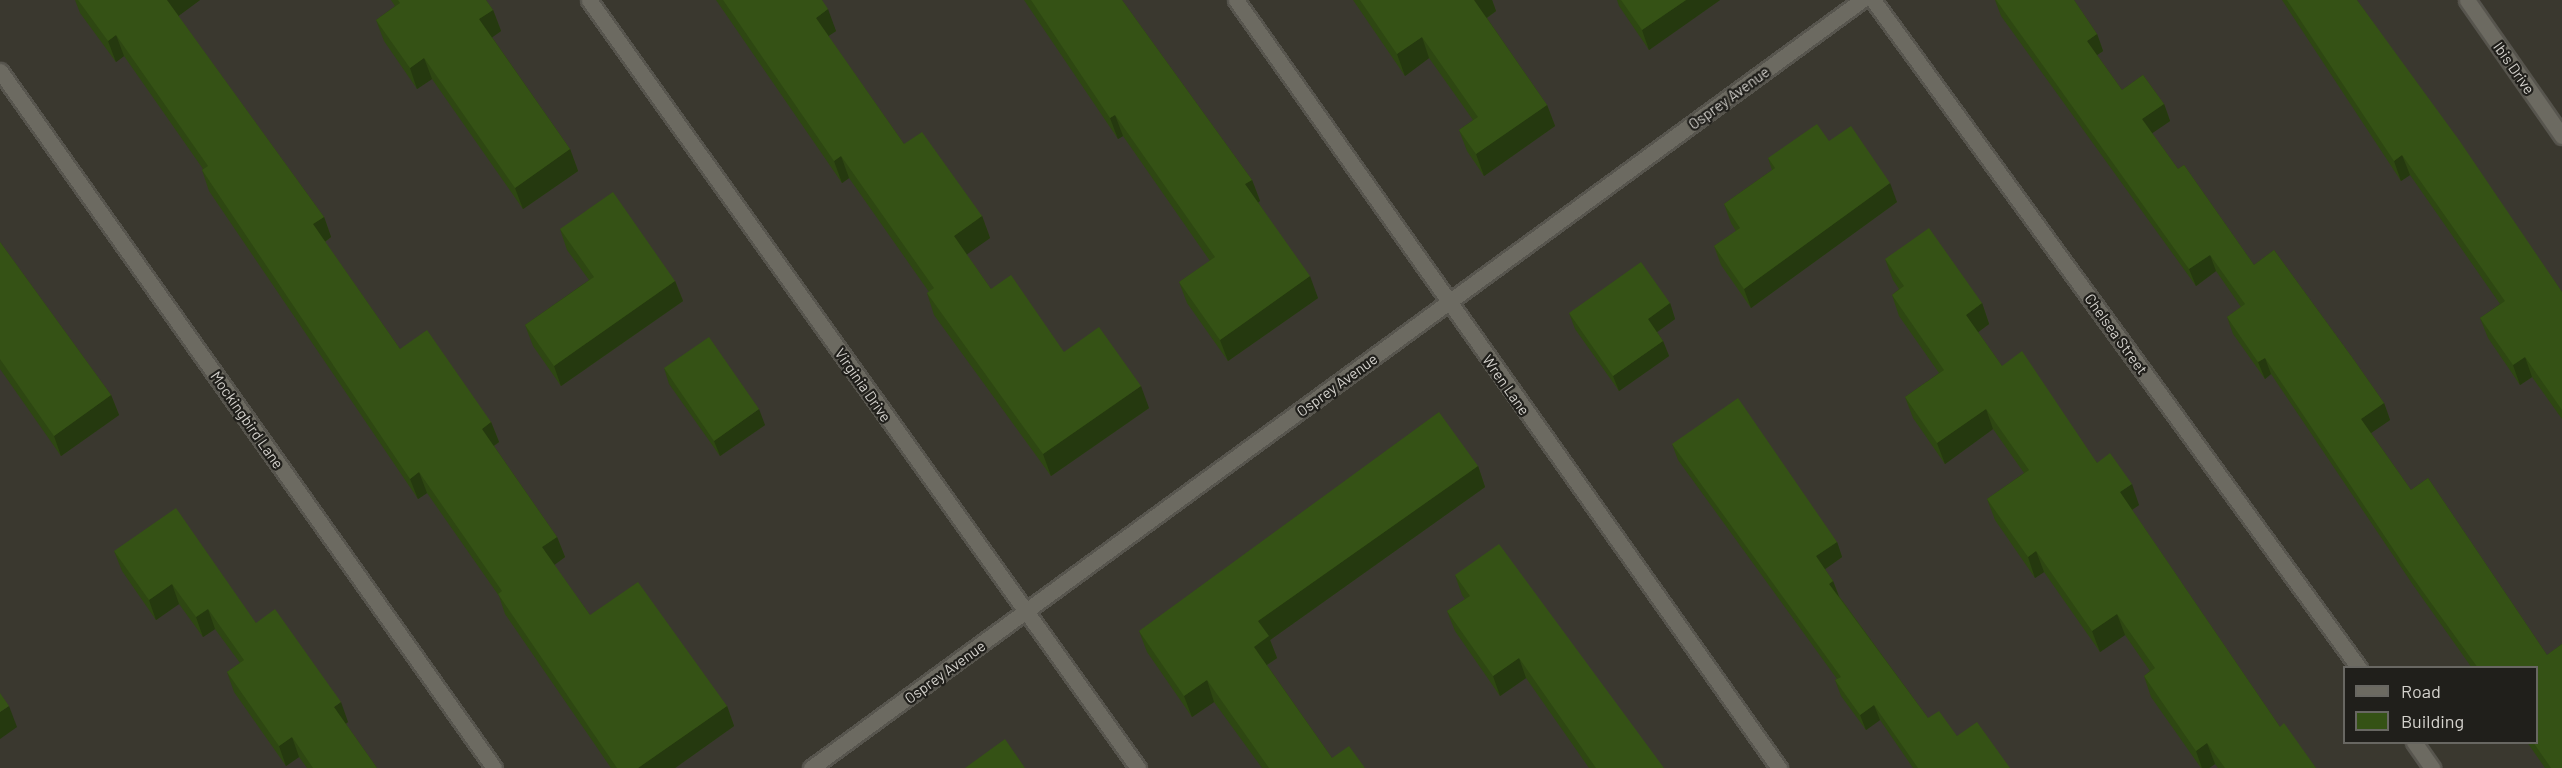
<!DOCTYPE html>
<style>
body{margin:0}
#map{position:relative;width:2562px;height:768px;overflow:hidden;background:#3a382f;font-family:Barlow,sans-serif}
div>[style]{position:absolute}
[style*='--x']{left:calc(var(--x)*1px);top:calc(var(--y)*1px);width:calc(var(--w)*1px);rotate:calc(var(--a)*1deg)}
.roads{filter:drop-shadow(2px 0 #57554e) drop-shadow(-2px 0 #57554e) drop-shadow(0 2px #57554e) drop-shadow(0 -2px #57554e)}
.street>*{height:15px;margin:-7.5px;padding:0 7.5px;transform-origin:7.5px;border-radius:7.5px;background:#6c6a61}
.wall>*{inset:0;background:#2e4712}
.shaded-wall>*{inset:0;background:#25390f}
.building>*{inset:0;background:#355215}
span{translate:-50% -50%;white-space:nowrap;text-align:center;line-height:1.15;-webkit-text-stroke:4.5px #201f1b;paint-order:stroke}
.street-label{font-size:15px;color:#d4d2cd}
.legend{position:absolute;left:2343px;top:666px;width:195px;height:78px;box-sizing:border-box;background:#201f1b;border:2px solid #686762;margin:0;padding:8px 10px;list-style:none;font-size:18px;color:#d4d2cd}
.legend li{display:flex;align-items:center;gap:12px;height:30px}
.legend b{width:30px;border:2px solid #686762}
</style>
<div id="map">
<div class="roads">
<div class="street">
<div style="--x:589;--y:0;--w:944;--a:54.44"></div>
<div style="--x:1236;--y:0;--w:941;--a:54.74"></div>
<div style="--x:1873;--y:0;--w:826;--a:53.96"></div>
<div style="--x:2467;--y:0;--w:166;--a:55.1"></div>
<div style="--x:0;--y:71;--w:854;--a:54.67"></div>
<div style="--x:2414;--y:742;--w:32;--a:55"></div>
<div style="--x:811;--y:768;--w:1302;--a:-36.16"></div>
</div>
</div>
<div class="wall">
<div style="clip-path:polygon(75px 0,200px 0,178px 16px,324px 217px,331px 237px,325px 242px,400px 349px,491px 422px,499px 442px,494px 446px,557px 537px,565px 557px,554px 565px,590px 615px,727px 706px,734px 726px,675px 768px,611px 768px,505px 614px,499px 596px,427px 493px,418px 499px,209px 191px,202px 170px,203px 169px,124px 56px,116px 62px,80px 13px)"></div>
<div style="clip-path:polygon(391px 0,486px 0,493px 10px,501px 31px,492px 37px,570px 149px,578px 171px,523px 209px,432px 79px,417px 89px,384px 41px,376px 20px,395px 6px)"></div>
<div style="clip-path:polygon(716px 0,822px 0,836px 31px,828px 36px,904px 144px,982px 216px,990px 238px,966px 254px,991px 289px,1064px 352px,1149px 408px,1051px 476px,934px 315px,927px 293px,929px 292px,849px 178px,842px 183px)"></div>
<div style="clip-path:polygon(1024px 0,1122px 0,1252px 180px,1260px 201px,1258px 202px,1318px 298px,1228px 361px,1187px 303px,1179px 282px,1210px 261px,1123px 136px,1118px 139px)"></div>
<div style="clip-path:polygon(1353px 0,1492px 0,1496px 11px,1487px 18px,1547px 105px,1555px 126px,1484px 176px,1467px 151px,1459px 130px,1473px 120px,1429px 58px,1405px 76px)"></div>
<div style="clip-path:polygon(1617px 0,1720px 0,1649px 50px,1619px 6px)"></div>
<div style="clip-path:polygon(1995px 0,2074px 0,2097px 34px,2103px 51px,2097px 55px,2122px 90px,2143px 75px,2164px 104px,2170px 121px,2152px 133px,2178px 169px,2184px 165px,2254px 265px,2274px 250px,2354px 360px,2384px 403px,2390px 420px,2371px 433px,2411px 490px,2428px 478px,2547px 655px,2562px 644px,2562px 768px,2545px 768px,2527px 742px,2536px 742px,2536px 668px,2472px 668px,2413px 585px,2271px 374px,2265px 379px,2233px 334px,2227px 317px,2241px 307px,2216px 271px,2196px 286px,2001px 16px)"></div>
<div style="clip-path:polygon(2282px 0,2357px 0,2562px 292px,2562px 419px,2532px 377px,2520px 385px,2488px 338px,2480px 318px,2500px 304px,2410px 175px,2401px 181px)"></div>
<div style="clip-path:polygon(1829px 141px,1897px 202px,1751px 308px,1721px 265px,1714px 246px,1736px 231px,1731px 223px,1724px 204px,1772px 170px,1768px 158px)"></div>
<div style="clip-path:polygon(560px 229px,675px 281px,683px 301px,561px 386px,533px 346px,525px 325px,589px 280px,567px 250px)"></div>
<div style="clip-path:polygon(0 242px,111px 395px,119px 415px,61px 456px,0 369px)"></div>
<div style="clip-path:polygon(1885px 259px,1982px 303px,1989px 324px,1978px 332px,2002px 366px,2139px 505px,2132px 510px,2280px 727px,2316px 768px,2218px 768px,2215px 764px,2209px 768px,2201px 768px,2151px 697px,2144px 676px,2150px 671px,2125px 635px,2100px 652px,2044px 572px,2035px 578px,1995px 520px,1987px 499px,2024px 473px,1993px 429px,1945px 464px,1913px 418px,1905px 397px,1939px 373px,1899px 316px,1892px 295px,1899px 289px,1893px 280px)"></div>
<div style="clip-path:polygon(1670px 303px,1675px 319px,1657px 332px,1663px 341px,1669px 356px,1619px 391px,1575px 329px,1569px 313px)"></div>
<div style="clip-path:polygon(664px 368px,765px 425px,720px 456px,669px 384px)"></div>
<div style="clip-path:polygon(1672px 444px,1837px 542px,1842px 557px,1825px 569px,1833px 581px,1839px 596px,1928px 718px,2010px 768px,1913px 768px,1880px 720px,1866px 730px,1841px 696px,1835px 680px,1837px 679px,1678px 460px)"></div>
<div style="clip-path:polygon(1478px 466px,1485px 487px,1270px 640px,1277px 658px,1267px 665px,1332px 758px,1365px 768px,1262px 768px,1214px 702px,1192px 717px,1147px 652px,1139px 631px)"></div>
<div style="clip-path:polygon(114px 551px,256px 623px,348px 722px,346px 724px,377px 768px,307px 768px,299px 757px,286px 766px,234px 692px,227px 672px,240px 663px,215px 629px,203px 637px,179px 604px,156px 620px,122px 571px)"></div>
<div style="clip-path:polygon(1455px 575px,1664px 768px,1589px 768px,1526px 678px,1500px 696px,1455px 631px,1447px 611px,1465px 599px,1462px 595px)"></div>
</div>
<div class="shaded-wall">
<div style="clip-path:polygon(166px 0,200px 0,173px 20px)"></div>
<div style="clip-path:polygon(1474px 0,1492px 0,1496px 11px,1482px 21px)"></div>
<div style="clip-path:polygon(1686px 0,1720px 0,1649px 50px,1642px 30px)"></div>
<div style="clip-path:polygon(828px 9px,836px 31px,824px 39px,816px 18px)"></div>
<div style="clip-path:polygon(493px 10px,501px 31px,487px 41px,479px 19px)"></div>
<div style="clip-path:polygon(2097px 34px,2103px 51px,2094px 57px,2087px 41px)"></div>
<div style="clip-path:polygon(116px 35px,124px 56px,116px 62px,108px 41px)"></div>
<div style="clip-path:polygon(1422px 37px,1429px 58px,1405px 76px,1397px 54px)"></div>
<div style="clip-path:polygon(424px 58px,432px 79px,417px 89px,410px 68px)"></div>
<div style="clip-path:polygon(2164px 104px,2170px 121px,2148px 136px,2142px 119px)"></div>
<div style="clip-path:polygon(1547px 105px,1555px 126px,1484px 176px,1476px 154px)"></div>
<div style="clip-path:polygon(1115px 115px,1123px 136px,1118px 139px,1110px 118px)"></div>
<div style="clip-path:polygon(570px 149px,578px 171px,523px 209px,515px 188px)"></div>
<div style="clip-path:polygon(2402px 155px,2410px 175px,2401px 181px,2394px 161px)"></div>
<div style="clip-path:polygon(841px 156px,849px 178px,842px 183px,834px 161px)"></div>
<div style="clip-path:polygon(1252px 180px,1260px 201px,1253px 206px,1245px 184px)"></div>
<div style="clip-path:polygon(1890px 183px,1897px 202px,1751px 308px,1744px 289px)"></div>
<div style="clip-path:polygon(982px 216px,990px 238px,962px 258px,954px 236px)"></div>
<div style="clip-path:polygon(324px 217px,331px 237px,320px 245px,313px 224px)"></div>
<div style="clip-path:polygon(2210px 255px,2216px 271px,2196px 286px,2189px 269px)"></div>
<div style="clip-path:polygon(1310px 276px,1318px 298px,1228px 361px,1220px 340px)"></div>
<div style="clip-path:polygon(675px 281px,683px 301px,561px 386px,554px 366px)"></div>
<div style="clip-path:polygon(1670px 303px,1675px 319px,1654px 334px,1648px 319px)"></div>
<div style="clip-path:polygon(1982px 303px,1989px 324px,1973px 336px,1966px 315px)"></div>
<div style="clip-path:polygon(1663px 341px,1669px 356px,1619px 391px,1613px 376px)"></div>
<div style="clip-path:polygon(2525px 357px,2532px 377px,2520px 385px,2513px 365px)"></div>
<div style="clip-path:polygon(2265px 358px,2271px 374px,2265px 379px,2258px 362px)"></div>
<div style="clip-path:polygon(1141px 386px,1149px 408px,1051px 476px,1043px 454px)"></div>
<div style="clip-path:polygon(111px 395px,119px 415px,61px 456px,54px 436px)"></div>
<div style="clip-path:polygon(2384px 403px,2390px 420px,2368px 435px,2361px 419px)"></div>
<div style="clip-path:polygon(759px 409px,765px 425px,720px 456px,714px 441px)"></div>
<div style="clip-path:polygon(1986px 409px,1993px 429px,1945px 464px,1937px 443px)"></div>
<div style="clip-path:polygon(491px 422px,499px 442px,489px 449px,482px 429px)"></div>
<div style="clip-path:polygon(1478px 466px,1485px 487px,1270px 640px,1277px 658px,1262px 668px,1254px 647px,1258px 621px)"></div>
<div style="clip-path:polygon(419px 472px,427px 493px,418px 499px,410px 479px)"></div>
<div style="clip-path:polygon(2132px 484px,2139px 505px,2127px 513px,2120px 492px)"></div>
<div style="clip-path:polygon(557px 537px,565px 557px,550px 568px,542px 547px)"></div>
<div style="clip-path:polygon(1837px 542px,1842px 557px,1821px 572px,1816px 556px)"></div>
<div style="clip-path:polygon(2036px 551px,2044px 572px,2035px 578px,2028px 557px)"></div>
<div style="clip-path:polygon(1833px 581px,1839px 597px,1829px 584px)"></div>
<div style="clip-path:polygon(172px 584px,179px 604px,156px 620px,149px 600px)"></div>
<div style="clip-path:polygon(208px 609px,215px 629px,203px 637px,196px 617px)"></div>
<div style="clip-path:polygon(2117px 614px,2125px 635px,2100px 652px,2092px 631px)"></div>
<div style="clip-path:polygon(1519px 658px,1526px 678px,1500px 696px,1493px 676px)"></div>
<div style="clip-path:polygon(1207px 680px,1214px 702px,1192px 717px,1184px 696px)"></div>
<div style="clip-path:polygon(341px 702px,348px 722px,341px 727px,334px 707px)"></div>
<div style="clip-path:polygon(1874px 705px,1880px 720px,1866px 730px,1860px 715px)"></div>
<div style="clip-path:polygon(9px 706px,17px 727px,0 739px,0 712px)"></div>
<div style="clip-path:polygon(727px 706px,734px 726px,675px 768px,638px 768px)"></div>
<div style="clip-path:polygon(292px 737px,299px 757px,286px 766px,279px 746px)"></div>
<div style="clip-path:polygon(2207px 743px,2215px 764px,2209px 768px,2202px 768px,2196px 751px)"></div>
</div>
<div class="building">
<div style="clip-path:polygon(78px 0,167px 0,324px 217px,313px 224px,400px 349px,427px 330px,491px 422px,482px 429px,557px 537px,542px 547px,590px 615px,638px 582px,727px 706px,638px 768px,617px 768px,498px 594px,502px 591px,419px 472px,410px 479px,202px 170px,208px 166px,116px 35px,108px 41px)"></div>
<div style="clip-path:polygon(398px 0,486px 0,493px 10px,479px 19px,570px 149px,515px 188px,424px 58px,410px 68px,376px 20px,400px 3px)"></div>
<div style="clip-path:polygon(723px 0,822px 0,828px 9px,816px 18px,904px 144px,922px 132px,982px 216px,954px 236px,991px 289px,1011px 275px,1064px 352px,1099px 327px,1141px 386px,1043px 454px,927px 293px,934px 288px,841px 156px,834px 161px)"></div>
<div style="clip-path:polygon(1031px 0,1122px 0,1252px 180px,1245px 184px,1310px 276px,1220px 340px,1179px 282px,1215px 257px,1115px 115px,1110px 118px)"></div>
<div style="clip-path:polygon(1360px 0,1474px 0,1547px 105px,1476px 154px,1459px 130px,1478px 117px,1422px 37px,1397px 54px)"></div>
<div style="clip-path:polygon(1621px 0,1686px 0,1642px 30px)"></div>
<div style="clip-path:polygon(1996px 0,2074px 0,2097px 34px,2087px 41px,2122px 90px,2143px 75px,2164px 104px,2142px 119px,2178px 169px,2184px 165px,2254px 265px,2274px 250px,2354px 360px,2384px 403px,2361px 419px,2411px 490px,2428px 478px,2547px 655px,2562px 644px,2562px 768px,2551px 768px,2533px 742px,2536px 742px,2536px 668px,2478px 668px,2406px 568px,2265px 358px,2258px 362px,2227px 317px,2245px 304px,2210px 255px,2189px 269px)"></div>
<div style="clip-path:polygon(2287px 0,2357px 0,2459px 140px,2562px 292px,2562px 410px,2525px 357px,2513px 365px,2480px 318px,2505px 301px,2402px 155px,2394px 161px)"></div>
<div style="clip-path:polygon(1817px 124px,1829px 141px,1851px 126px,1890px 183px,1744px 289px,1714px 246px,1740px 228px,1724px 204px,1775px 168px,1768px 158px)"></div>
<div style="clip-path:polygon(613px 192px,675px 281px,554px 366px,525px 325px,594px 277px,560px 229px)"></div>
<div style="clip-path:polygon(1929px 228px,1982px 303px,1966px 315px,2002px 366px,2022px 351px,2097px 463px,2110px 453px,2132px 484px,2120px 492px,2280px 727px,2284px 723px,2316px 768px,2225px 768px,2207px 743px,2196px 751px,2144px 676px,2155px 668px,2117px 614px,2092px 631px,2036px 551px,2028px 557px,1987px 499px,2029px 470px,1986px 409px,1937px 443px,1905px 397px,1944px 370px,1892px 295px,1904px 286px,1885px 259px)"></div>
<div style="clip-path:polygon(0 242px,111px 395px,54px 436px,0 359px)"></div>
<div style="clip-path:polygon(1641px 262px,1670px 303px,1648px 319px,1663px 341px,1613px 376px,1569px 313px)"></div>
<div style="clip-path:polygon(709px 337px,759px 409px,714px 441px,664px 368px)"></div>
<div style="clip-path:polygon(1738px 398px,1837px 542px,1816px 556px,1833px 581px,1829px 584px,1928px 718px,1939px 711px,1957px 736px,1977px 722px,2010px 768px,1918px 768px,1874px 705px,1860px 715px,1835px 680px,1841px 677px,1672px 444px)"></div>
<div style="clip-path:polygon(1439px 412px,1478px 466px,1258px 621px,1269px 636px,1254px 647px,1332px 758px,1349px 746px,1365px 768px,1269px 768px,1207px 680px,1184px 696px,1139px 631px)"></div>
<div style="clip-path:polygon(176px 508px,256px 623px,275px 609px,341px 702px,334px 707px,377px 768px,313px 768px,292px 737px,279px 746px,227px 672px,244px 660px,208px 609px,196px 617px,172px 584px,149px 600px,114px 551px)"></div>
<div style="clip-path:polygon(1499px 544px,1664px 768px,1596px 768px,1519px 658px,1493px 676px,1447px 611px,1470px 596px,1455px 575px)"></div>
<div style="clip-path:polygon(0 693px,9px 706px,0 712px)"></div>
<div style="clip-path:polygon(1005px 739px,1025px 768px,965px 768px)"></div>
</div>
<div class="street-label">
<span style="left:2514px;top:68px;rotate:55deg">Ibis Drive</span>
<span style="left:1729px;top:98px;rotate:-36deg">Osprey Avenue</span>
<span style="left:2116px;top:334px;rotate:54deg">Chelsea Street</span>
<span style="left:863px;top:385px;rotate:55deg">Virginia Drive</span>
<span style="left:1337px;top:385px;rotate:-36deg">Osprey Avenue</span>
<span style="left:1506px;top:385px;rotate:55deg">Wren Lane</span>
<span style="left:247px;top:420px;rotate:55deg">Mockingbird Lane</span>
<span style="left:945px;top:672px;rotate:-36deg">Osprey Avenue</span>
</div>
<ul class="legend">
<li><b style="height:8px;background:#6c6a61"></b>Road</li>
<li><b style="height:16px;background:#355215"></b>Building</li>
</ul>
</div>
